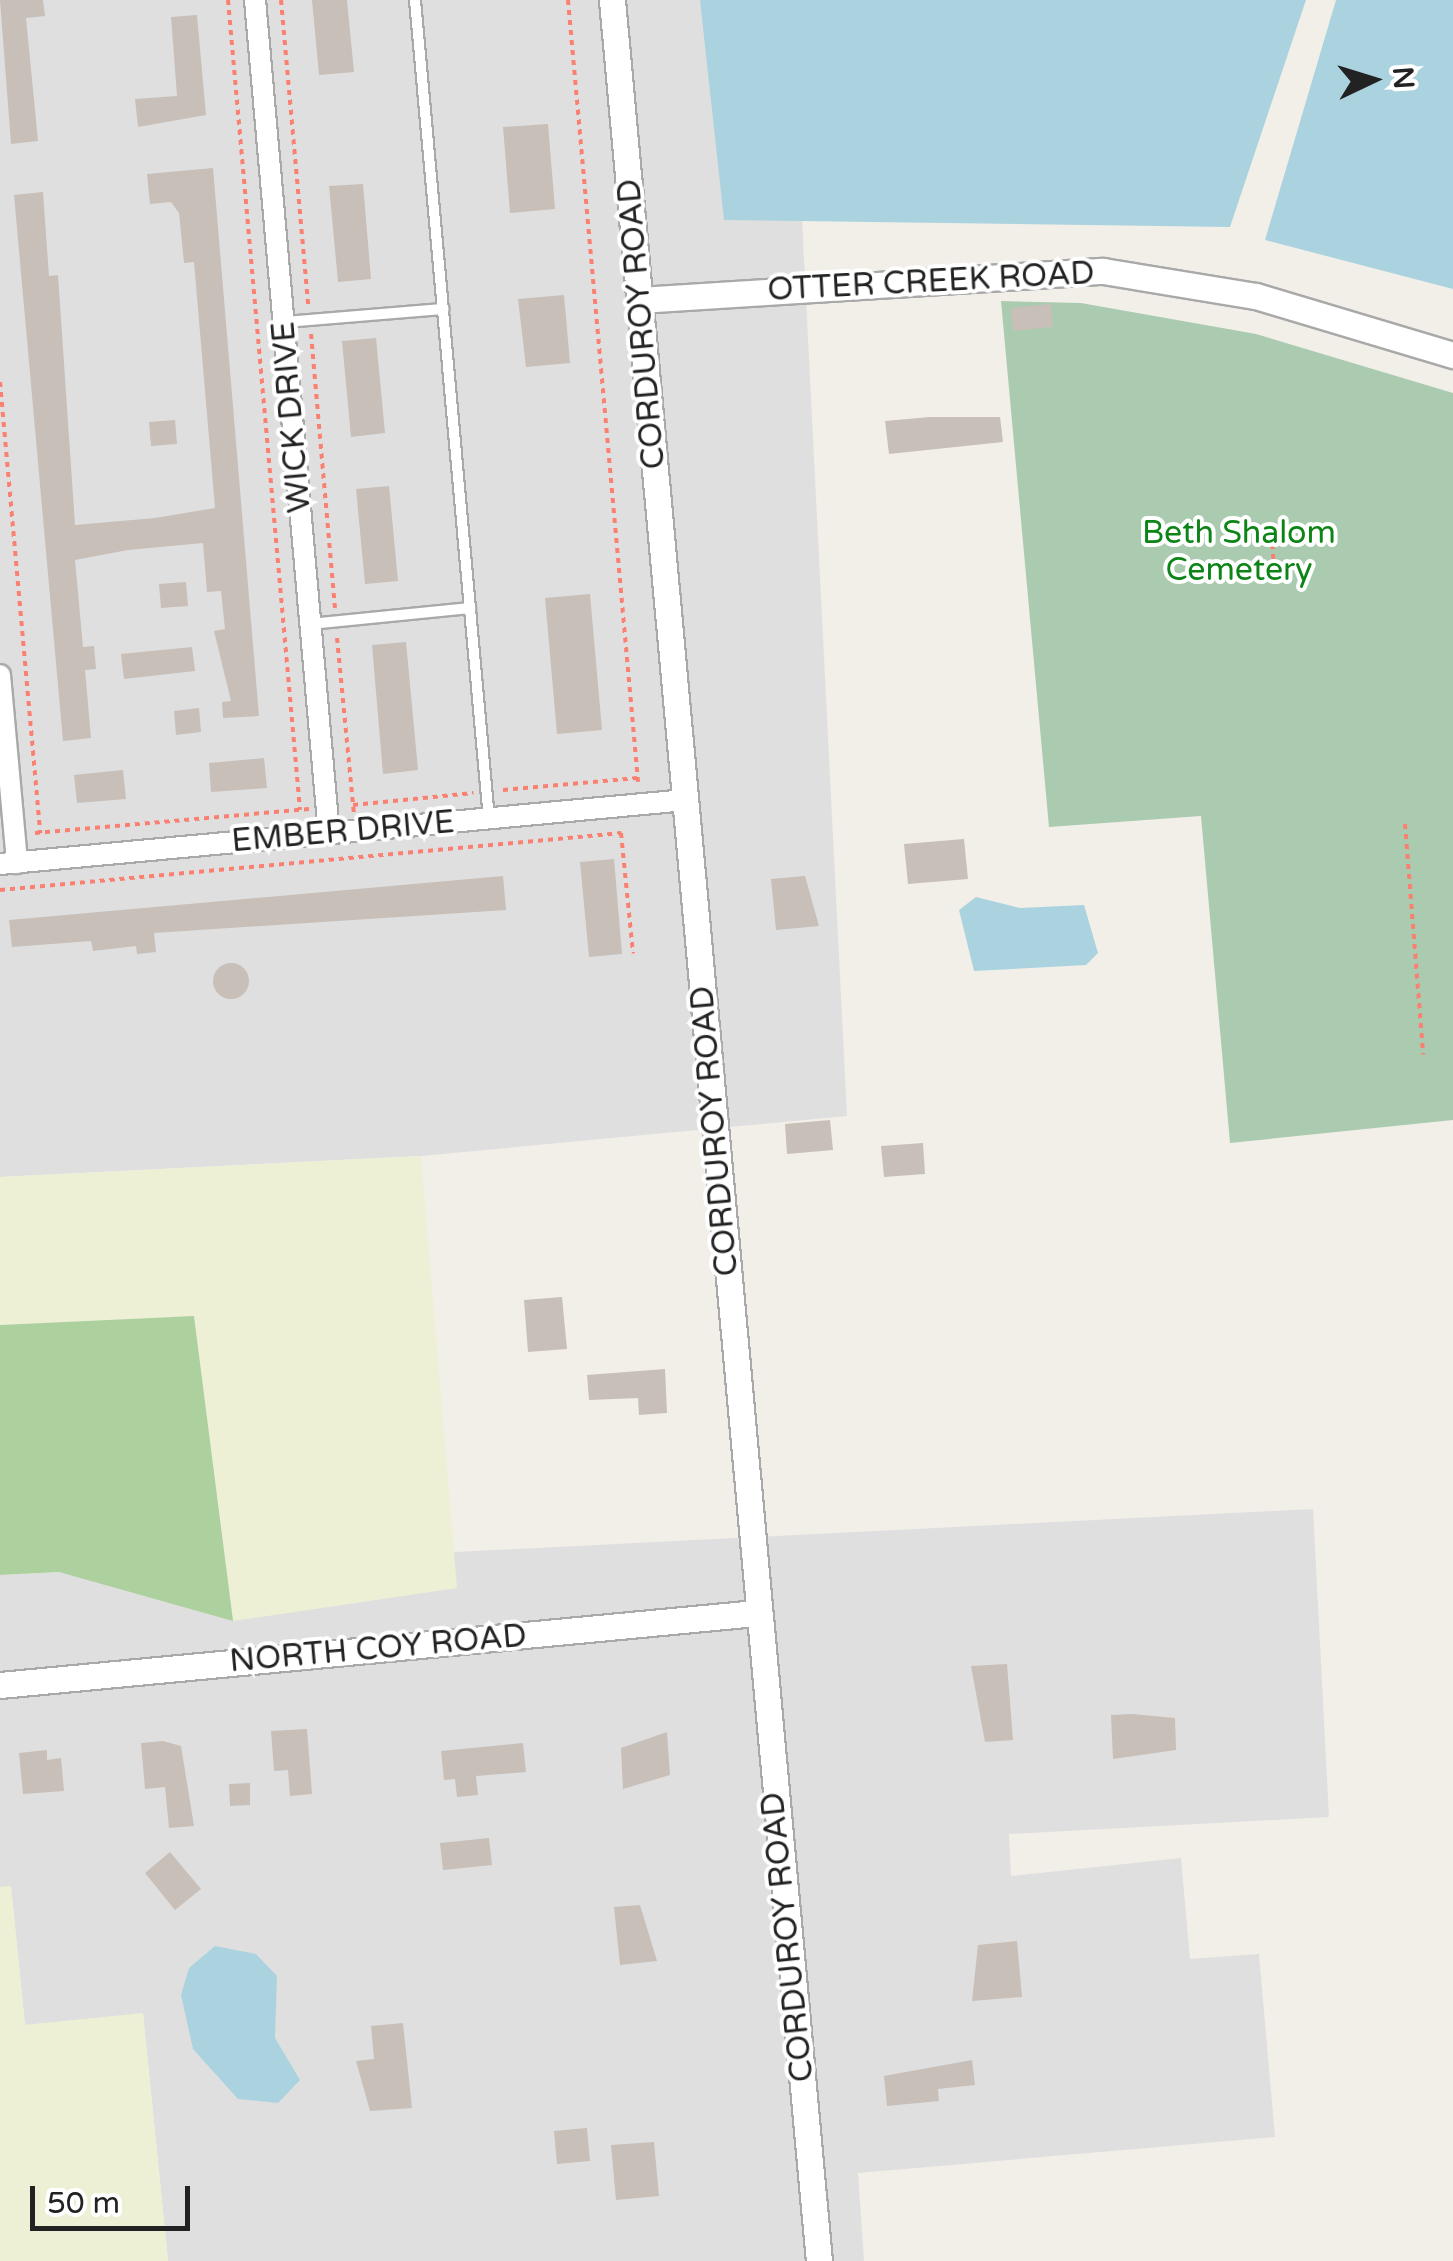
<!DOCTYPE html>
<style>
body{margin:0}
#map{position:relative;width:1453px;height:2261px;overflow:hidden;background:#f2efe9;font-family:"Varela Round",sans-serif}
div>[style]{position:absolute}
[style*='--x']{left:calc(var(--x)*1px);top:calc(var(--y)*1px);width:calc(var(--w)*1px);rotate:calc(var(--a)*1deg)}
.residential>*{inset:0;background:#e0dfdf}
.farmland>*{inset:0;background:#eef0d5}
.forest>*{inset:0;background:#add19e}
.cemetery>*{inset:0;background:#aacbaf}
.water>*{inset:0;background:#aad3df}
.building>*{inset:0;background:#c7bfb8}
.round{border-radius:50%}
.path>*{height:4px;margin-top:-2px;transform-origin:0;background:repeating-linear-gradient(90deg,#fa8072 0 5px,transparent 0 10px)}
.roads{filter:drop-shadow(2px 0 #a9a9a9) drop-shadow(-2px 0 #a9a9a9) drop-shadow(0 2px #a9a9a9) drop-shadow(0 -2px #a9a9a9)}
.service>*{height:10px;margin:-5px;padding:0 5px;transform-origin:5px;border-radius:5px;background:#fff}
.minor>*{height:20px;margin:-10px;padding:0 10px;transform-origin:10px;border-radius:10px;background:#fff}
.tertiary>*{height:25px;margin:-12.5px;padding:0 12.5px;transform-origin:12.5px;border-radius:12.5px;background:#fff}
span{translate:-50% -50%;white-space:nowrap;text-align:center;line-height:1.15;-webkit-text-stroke:8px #fff;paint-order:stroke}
.street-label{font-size:32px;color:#222}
.park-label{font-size:32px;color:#0c8416}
.north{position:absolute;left:1323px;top:30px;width:100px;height:100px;-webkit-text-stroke:8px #fff;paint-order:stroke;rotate:86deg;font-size:28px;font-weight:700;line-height:40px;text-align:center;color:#222}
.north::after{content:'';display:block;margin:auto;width:35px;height:45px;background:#222;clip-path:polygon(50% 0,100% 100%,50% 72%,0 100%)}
.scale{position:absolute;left:30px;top:2186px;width:160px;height:45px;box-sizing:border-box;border:5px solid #222;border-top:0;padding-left:12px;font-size:30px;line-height:35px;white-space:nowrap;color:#222;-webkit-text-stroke:8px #fff;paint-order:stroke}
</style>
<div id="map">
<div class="residential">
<div style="clip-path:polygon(0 0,791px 0,847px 1116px,421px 1156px,0 1177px)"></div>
<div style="clip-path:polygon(1313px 1509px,1329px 1817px,1009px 1834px,1011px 1876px,1181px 1858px,1190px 1959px,1259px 1954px,1275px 2137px,858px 2173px,864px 2261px,168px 2261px,143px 2014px,25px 2025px,11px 1887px,0 1887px,0 1575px)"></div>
</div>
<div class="farmland">
<div style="clip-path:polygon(421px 1156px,457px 1588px,233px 1621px,194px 1316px,0 1325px,0 1177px)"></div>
<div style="clip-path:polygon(11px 1886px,25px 2025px,143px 2013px,168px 2261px,0 2261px,0 1887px)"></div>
</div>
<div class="forest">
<div style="clip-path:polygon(194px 1316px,233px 1621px,59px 1572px,0 1575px,0 1325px)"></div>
</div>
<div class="cemetery">
<div style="clip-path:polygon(1001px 301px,1081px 303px,1256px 334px,1453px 393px,1453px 1120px,1230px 1143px,1201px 816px,1049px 827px)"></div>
</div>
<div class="water">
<div style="clip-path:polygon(700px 0,1306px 0,1230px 227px,724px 220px)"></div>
<div style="clip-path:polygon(1336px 0,1453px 0,1453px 289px,1265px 240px)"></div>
<div style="clip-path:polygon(976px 897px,1020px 908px,1084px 905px,1098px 953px,1086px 965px,974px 971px,959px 910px)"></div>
<div style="clip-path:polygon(215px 1946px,256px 1954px,277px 1976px,275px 2038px,300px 2080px,278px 2103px,238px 2099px,193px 2049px,181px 1995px,189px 1968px)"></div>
</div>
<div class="building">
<div style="clip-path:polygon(0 0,43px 0,45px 16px,26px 18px,38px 141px,11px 144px)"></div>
<div style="clip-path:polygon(312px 0,347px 0,354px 72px,319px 75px)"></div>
<div style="clip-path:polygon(197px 15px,206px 115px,138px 127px,135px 99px,177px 96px,171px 17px)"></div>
<div style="clip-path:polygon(548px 124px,555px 209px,510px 213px,503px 127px)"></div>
<div style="clip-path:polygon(213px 168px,259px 716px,223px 718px,222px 702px,231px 701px,214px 631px,225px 629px,221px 591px,207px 592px,203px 543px,128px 550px,75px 560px,83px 647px,94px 646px,96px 669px,85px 670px,91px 738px,63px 741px,14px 195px,43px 192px,49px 276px,58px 275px,75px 525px,155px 518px,215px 508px,194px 262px,184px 263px,179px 213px,171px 202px,150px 204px,147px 174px)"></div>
<div style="clip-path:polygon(363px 184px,371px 279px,338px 282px,329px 186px)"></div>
<div style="clip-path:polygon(564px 295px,570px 363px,526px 367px,518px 299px)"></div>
<div style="clip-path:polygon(1051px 304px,1053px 327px,1013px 331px,1011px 308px)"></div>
<div style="clip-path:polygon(376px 338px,385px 433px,351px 437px,342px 341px)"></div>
<div style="clip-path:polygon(930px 417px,1000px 417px,1003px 442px,889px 454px,885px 421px)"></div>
<div style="clip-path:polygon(175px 420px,177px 444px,151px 446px,149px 422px)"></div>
<div style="clip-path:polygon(389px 486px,398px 581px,365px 584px,356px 489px)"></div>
<div style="clip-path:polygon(186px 582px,188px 606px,161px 608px,159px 584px)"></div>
<div style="clip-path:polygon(590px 594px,602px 730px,557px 734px,545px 598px)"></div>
<div style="clip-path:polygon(406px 642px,418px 770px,383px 774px,372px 645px)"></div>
<div style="clip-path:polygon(192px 647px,195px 671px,124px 679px,121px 654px)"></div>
<div style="clip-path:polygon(199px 708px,201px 732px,176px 735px,174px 711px)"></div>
<div style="clip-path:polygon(264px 758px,267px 788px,211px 792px,209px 763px)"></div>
<div style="clip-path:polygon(123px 770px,126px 799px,77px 803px,74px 775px)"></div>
<div style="clip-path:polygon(964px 839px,968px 879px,908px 884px,904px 844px)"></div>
<div style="clip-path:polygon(614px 859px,622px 954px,589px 957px,580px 862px)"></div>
<div style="clip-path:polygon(503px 876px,506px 910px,154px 933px,156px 952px,137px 954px,136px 946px,93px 951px,91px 941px,12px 947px,9px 920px)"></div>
<div style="clip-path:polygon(805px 876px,819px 926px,776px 930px,771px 879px)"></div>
<div class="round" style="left:213px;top:963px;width:36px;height:36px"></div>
<div style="clip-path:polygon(830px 1120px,833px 1150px,787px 1154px,785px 1124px)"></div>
<div style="clip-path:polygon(923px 1143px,925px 1174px,884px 1177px,881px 1146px)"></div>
<div style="clip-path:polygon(562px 1297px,567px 1349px,528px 1352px,524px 1300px)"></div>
<div style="clip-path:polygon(665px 1369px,667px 1413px,639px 1415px,638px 1398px,589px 1400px,587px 1375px)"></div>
<div style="clip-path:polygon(1007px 1664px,1013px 1740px,985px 1742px,971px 1666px)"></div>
<div style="clip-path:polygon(1132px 1714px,1175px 1718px,1176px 1750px,1113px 1759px,1111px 1715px)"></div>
<div style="clip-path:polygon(307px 1729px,312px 1794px,290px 1796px,288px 1770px,274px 1771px,271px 1731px)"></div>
<div style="clip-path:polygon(667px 1732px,670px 1775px,623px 1789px,621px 1748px)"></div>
<div style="clip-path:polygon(163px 1741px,181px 1746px,194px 1826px,169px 1828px,165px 1787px,145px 1789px,141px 1743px)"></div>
<div style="clip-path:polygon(523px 1743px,526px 1772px,476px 1776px,478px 1795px,457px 1797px,455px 1779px,444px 1780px,441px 1751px)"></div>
<div style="clip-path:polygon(47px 1750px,47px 1760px,61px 1758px,64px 1791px,23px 1794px,19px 1753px)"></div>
<div style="clip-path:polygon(250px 1783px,250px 1805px,230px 1806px,229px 1784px)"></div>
<div style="clip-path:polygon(489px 1838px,492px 1865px,443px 1870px,440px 1843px)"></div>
<div style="clip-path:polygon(170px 1852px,201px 1889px,175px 1910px,145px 1873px)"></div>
<div style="clip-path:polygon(640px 1905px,657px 1961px,620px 1965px,614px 1907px)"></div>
<div style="clip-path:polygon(1017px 1941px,1022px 1997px,972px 2001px,978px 1945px)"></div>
<div style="clip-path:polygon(403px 2023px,412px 2108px,370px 2111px,356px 2061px,374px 2059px,371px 2026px)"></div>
<div style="clip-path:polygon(972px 2060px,975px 2085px,938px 2089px,939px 2101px,887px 2106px,884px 2076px)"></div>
<div style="clip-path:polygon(587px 2128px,590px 2161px,557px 2164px,554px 2131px)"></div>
<div style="clip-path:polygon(654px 2142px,659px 2196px,616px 2200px,611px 2145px)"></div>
</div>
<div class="path">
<div style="--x:228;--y:0;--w:813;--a:84.92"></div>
<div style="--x:281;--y:0;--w:306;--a:84.9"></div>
<div style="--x:568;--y:0;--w:785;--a:84.88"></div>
<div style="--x:311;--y:334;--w:275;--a:85"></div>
<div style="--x:0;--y:382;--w:453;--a:84.9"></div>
<div style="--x:1271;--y:524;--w:60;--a:86.2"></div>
<div style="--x:337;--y:638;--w:176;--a:84.5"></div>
<div style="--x:503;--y:790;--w:135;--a:-5.1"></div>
<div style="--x:353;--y:805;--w:121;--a:-5.7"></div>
<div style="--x:1405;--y:824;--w:231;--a:85.5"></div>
<div style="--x:35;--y:833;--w:275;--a:-5"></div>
<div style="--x:621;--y:833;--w:121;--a:84.3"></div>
<div style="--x:0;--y:890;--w:624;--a:-5.24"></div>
</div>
<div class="roads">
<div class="service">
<div style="--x:415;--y:0;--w:822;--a:84.84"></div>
<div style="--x:284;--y:322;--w:160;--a:-4.7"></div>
<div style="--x:310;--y:624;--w:161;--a:-5.7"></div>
</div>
<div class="minor">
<div style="--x:255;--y:0;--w:837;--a:84.93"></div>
<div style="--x:0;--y:675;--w:189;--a:84.8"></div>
<div style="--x:0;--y:864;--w:689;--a:-5.33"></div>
</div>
<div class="tertiary">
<div style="--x:612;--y:0;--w:2270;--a:84.77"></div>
<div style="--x:639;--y:300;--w:465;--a:-3.6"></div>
<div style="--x:1103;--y:271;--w:155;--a:9.3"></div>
<div style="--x:1256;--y:296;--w:206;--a:16.7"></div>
<div style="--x:0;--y:1685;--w:759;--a:-5.44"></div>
</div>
</div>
<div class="street-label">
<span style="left:931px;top:282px;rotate:-3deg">OTTER CREEK ROAD</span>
<span style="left:642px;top:324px;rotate:-95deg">CORDUROY ROAD</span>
<span style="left:292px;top:417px;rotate:-95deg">WICK DRIVE</span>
<span style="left:343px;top:832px;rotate:-5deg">EMBER DRIVE</span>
<span style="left:715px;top:1131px;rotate:-95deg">CORDUROY ROAD</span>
<span style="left:378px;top:1649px;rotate:-5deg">NORTH COY ROAD</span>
<span style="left:788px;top:1937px;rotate:-96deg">CORDUROY ROAD</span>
</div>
<div class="park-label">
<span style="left:1239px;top:552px">Beth Shalom<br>Cemetery</span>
</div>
<div class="north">N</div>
<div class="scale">50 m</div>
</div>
